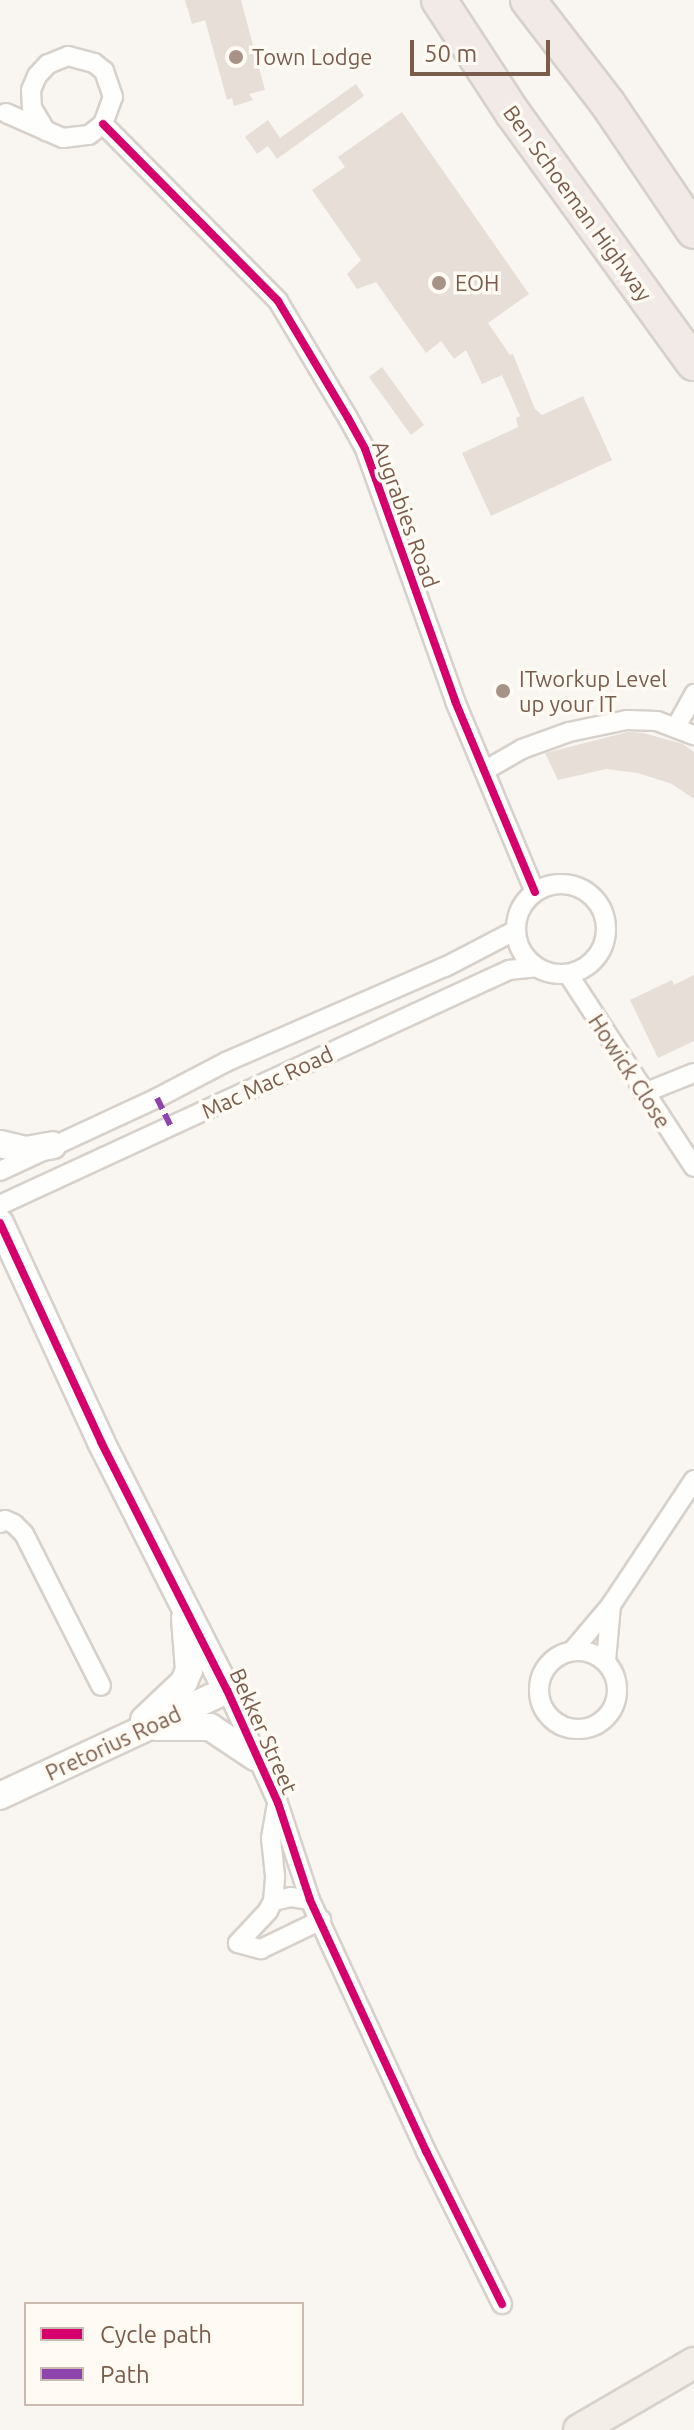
<!DOCTYPE html>
<style>
body{margin:0}
#map{position:relative;width:694px;height:2430px;overflow:hidden;background:#f9f5f0;font-family:Ubuntu,sans-serif}
div>[style]{position:absolute}
[style*='--x']{left:calc(var(--x)*1px);top:calc(var(--y)*1px);width:calc(var(--w)*1px);rotate:calc(var(--a)*1deg)}
.building>*{inset:0;background:#e6ded7}
.roads{filter:drop-shadow(2px 0 #d7d1cb) drop-shadow(-2px 0 #d7d1cb) drop-shadow(0 2px #d7d1cb) drop-shadow(0 -2px #d7d1cb)}
.street>*{height:18px;margin:-9px;padding:0 9px;transform-origin:9px;border-radius:9px;background:#fefefd}
.street>.ring{margin:-9px;padding:0;box-sizing:content-box;background:none;border:18px solid #fefefd;border-radius:50%}
.secondary>*{height:26px;margin:-13px;padding:0 13px;transform-origin:13px;border-radius:13px;background:#fefefd}
.primary>*{height:30px;margin:-15px;padding:0 15px;transform-origin:15px;border-radius:15px;background:#f3eee8}
.highway>*{height:34px;margin:-17px;padding:0 17px;transform-origin:17px;border-radius:17px;background:#f2eae7}
.quiet>*{height:6px;margin-top:-3px;transform-origin:0;background:repeating-linear-gradient(90deg,#8e44ad 0 12px,transparent 0 18px)}
.cycleway>*{height:8px;margin:-4px;padding:0 4px;transform-origin:4px;border-radius:4px;background:#d6006c}
.dots>*{width:22px;height:22px;translate:-50% -50%;box-sizing:border-box;border:4px solid #fffaf3;border-radius:50%}
span{translate:-50% -50%;white-space:nowrap;text-align:center;line-height:1.15;-webkit-text-stroke:7px #fffaf3;paint-order:stroke}
.poi-label{font-size:22px;color:#7a5c4d}
.left{translate:0 -50%;text-align:left}
.street-label{font-size:22px;color:#7a5c4d}
.legend{position:absolute;left:24px;top:2302px;width:280px;height:104px;box-sizing:border-box;background:#fffaf3;border:2px solid #cabbb1;margin:0;padding:10px 14px;list-style:none;font-size:24px;color:#7a5c4d}
.legend li{display:flex;align-items:center;gap:16px;height:40px}
.legend b{width:40px;border:2px solid #cabbb1}
.scale{position:absolute;left:410px;top:40px;width:140px;height:36px;box-sizing:border-box;border:4px solid #7a5c4d;border-top:0;padding-left:10px;font-size:24px;line-height:28px;white-space:nowrap;color:#7a5c4d;-webkit-text-stroke:6px #fffaf3;paint-order:stroke}
</style>
<div id="map">
<div class="building">
<div style="clip-path:polygon(185px 0,241px 0,265px 90px,249px 94px,253px 100px,234px 106px,232px 98px,227px 100px,205px 20px,192px 24px)"></div>
<div style="clip-path:polygon(356px 84px,364px 96px,277px 159px,268px 146px,257px 154px,245px 137px,268px 120px,280px 138px)"></div>
<div style="clip-path:polygon(402px 112px,529px 294px,488px 323px,510px 355px,513px 354px,535px 409px,542px 415px,583px 396px,612px 460px,491px 516px,462px 453px,518px 427px,516px 418px,520px 416px,502px 375px,482px 384px,466px 350px,454px 359px,441px 341px,426px 353px,376px 282px,357px 289px,347px 274px,361px 260px,312px 190px,345px 167px,338px 157px)"></div>
<div style="clip-path:polygon(382px 367px,424px 425px,411px 435px,369px 377px)"></div>
<div style="clip-path:polygon(628px 732px,643px 733px,683px 744px,694px 752px,694px 799px,672px 784px,638px 773px,606px 769px,558px 780px,545px 753px)"></div>
<div style="clip-path:polygon(694px 975px,694px 1041px,658px 1058px,630px 1000px,672px 980px,674px 985px)"></div>
</div>
<div class="roads">
<div class="street">
<div style="--x:6;--y:113;--w:62;--a:23.7"></div>
<div style="--x:63;--y:138;--w:26;--a:-7"></div>
<div style="--x:89;--y:135;--w:18;--a:-38"></div>
<div style="--x:103;--y:124;--w:29;--a:-70"></div>
<div style="--x:113;--y:97;--w:28;--a:-109"></div>
<div style="--x:104;--y:71;--w:13;--a:-141"></div>
<div style="--x:94;--y:63;--w:27;--a:-165"></div>
<div style="--x:68;--y:56;--w:22;--a:158"></div>
<div style="--x:48;--y:64;--w:16;--a:133"></div>
<div style="--x:37;--y:76;--w:15;--a:113"></div>
<div style="--x:31;--y:90;--w:18;--a:87"></div>
<div style="--x:32;--y:108;--w:27;--a:59"></div>
<div style="--x:103;--y:124;--w:249;--a:45.3"></div>
<div style="--x:278;--y:301;--w:136;--a:59.1"></div>
<div style="--x:348;--y:418;--w:35;--a:61"></div>
<div style="--x:365;--y:449;--w:268;--a:70.3"></div>
<div style="--x:455;--y:701;--w:207;--a:67.3"></div>
<div style="--x:676;--y:727;--w:38;--a:-61"></div>
<div style="--x:484;--y:771;--w:44;--a:-30.1"></div>
<div style="--x:522;--y:749;--w:50;--a:-19.9"></div>
<div style="--x:569;--y:732;--w:59;--a:-11.7"></div>
<div style="--x:627;--y:720;--w:30;--a:2"></div>
<div style="--x:657;--y:721;--w:40;--a:21"></div>
<div class="ring" style="left:516px;top:884px;width:72px;height:72px"></div>
<div style="--x:568;--y:974;--w:230;--a:56.9"></div>
<div style="--x:644;--y:1093;--w:54;--a:-21.8"></div>
<div style="--x:0;--y:1171;--w:173;--a:-24.9"></div>
<div style="--x:157;--y:1098;--w:78;--a:-27.6"></div>
<div style="--x:226;--y:1062;--w:239;--a:-23.5"></div>
<div style="--x:445;--y:967;--w:80;--a:-27.5"></div>
<div style="--x:0;--y:1205;--w:561;--a:-24.78"></div>
<div style="--x:509;--y:970;--w:27;--a:-6"></div>
<div style="--x:0;--y:1523;--w:6;--a:-31"></div>
<div style="--x:5;--y:1520;--w:10;--a:24"></div>
<div style="--x:14;--y:1524;--w:14;--a:45"></div>
<div style="--x:24;--y:1534;--w:170;--a:63.1"></div>
<div style="--x:573;--y:1650;--w:59;--a:-49.8"></div>
<div style="--x:611;--y:1605;--w:150;--a:-56.4"></div>
<div class="ring" style="left:539px;top:1651px;width:60px;height:60px"></div>
<div style="--x:606;--y:1661;--w:56;--a:-84.9"></div>
<div style="--x:227;--y:1690;--w:124;--a:65.7"></div>
<div style="--x:278;--y:1803;--w:102;--a:71.7"></div>
<div style="--x:310;--y:1900;--w:277;--a:65.2"></div>
<div style="--x:426;--y:2151;--w:171;--a:63.6"></div>
<div style="--x:310;--y:1900;--w:19;--a:-171"></div>
<div style="--x:291;--y:1897;--w:18;--a:167"></div>
<div style="--x:273;--y:1901;--w:11;--a:117"></div>
<div style="--x:268;--y:1911;--w:44;--a:133.2"></div>
<div style="--x:238;--y:1943;--w:24;--a:15"></div>
<div style="--x:261;--y:1949;--w:67;--a:-25.8"></div>
<div style="--x:273;--y:1901;--w:25;--a:-85"></div>
<div style="--x:275;--y:1876;--w:38;--a:-96"></div>
<div style="--x:271;--y:1838;--w:34;--a:-80"></div>
</div>
<div class="secondary">
<div style="--x:0;--y:1144;--w:27;--a:13"></div>
<div style="--x:26;--y:1150;--w:27;--a:-10"></div>
<div style="--x:0;--y:1223;--w:241;--a:65.2"></div>
<div style="--x:101;--y:1442;--w:278;--a:63.1"></div>
<div style="--x:227;--y:1690;--w:251;--a:155"></div>
<div style="--x:144;--y:1720;--w:55;--a:-43.5"></div>
<div style="--x:184;--y:1682;--w:13;--a:-67"></div>
<div style="--x:189;--y:1670;--w:52;--a:-94.4"></div>
<div style="--x:156;--y:1727;--w:54;--a:0"></div>
<div style="--x:210;--y:1727;--w:54;--a:33.7"></div>
</div>
<div class="primary">
<div style="--x:579;--y:2430;--w:133;--a:-30.2"></div>
</div>
<div class="highway">
<div style="--x:439;--y:0;--w:134;--a:56.9"></div>
<div style="--x:512;--y:112;--w:310;--a:54.1"></div>
<div style="--x:528;--y:0;--w:131;--a:52.4"></div>
<div style="--x:608;--y:104;--w:153;--a:55.9"></div>
</div>
</div>
<div class="quiet">
<div style="--x:157;--y:1098;--w:32;--a:64"></div>
</div>
<div class="cycleway">
<div style="--x:103;--y:124;--w:249;--a:45.3"></div>
<div style="--x:278;--y:301;--w:136;--a:59.1"></div>
<div style="--x:348;--y:418;--w:35;--a:61"></div>
<div style="--x:365;--y:449;--w:268;--a:70.3"></div>
<div style="--x:455;--y:701;--w:207;--a:67.3"></div>
<div style="--x:0;--y:1223;--w:241;--a:65.2"></div>
<div style="--x:101;--y:1442;--w:278;--a:63.1"></div>
<div style="--x:227;--y:1690;--w:124;--a:65.7"></div>
<div style="--x:278;--y:1803;--w:102;--a:71.7"></div>
<div style="--x:310;--y:1900;--w:277;--a:65.2"></div>
<div style="--x:426;--y:2151;--w:171;--a:63.6"></div>
</div>
<div class="dots">
<div style="left:236px;top:57px;background:#a69286"></div>
<div style="left:439px;top:283px;background:#a69286"></div>
<div style="left:503px;top:691px;background:#a69286"></div>
</div>
<div class="poi-label">
<span class="left" style="left:252px;top:57px">Town Lodge</span>
<span class="left" style="left:455px;top:283px">EOH</span>
<span class="left" style="left:519px;top:691px">ITworkup Level<br>up your IT</span>
</div>
<div class="street-label">
<span style="left:578px;top:203px;rotate:54deg">Ben Schoeman Highway</span>
<span style="left:406px;top:514px;rotate:70deg">Augrabies Road</span>
<span style="left:630px;top:1071px;rotate:57deg">Howick Close</span>
<span style="left:267px;top:1082px;rotate:-25deg">Mac Mac Road</span>
<span style="left:264px;top:1731px;rotate:66deg">Bekker Street</span>
<span style="left:113px;top:1743px;rotate:-25deg">Pretorius Road</span>
</div>
<ul class="legend">
<li><b style="height:10px;background:#d6006c"></b>Cycle path</li>
<li><b style="height:10px;background:#8e44ad"></b>Path</li>
</ul>
<div class="scale">50 m</div>
</div>
